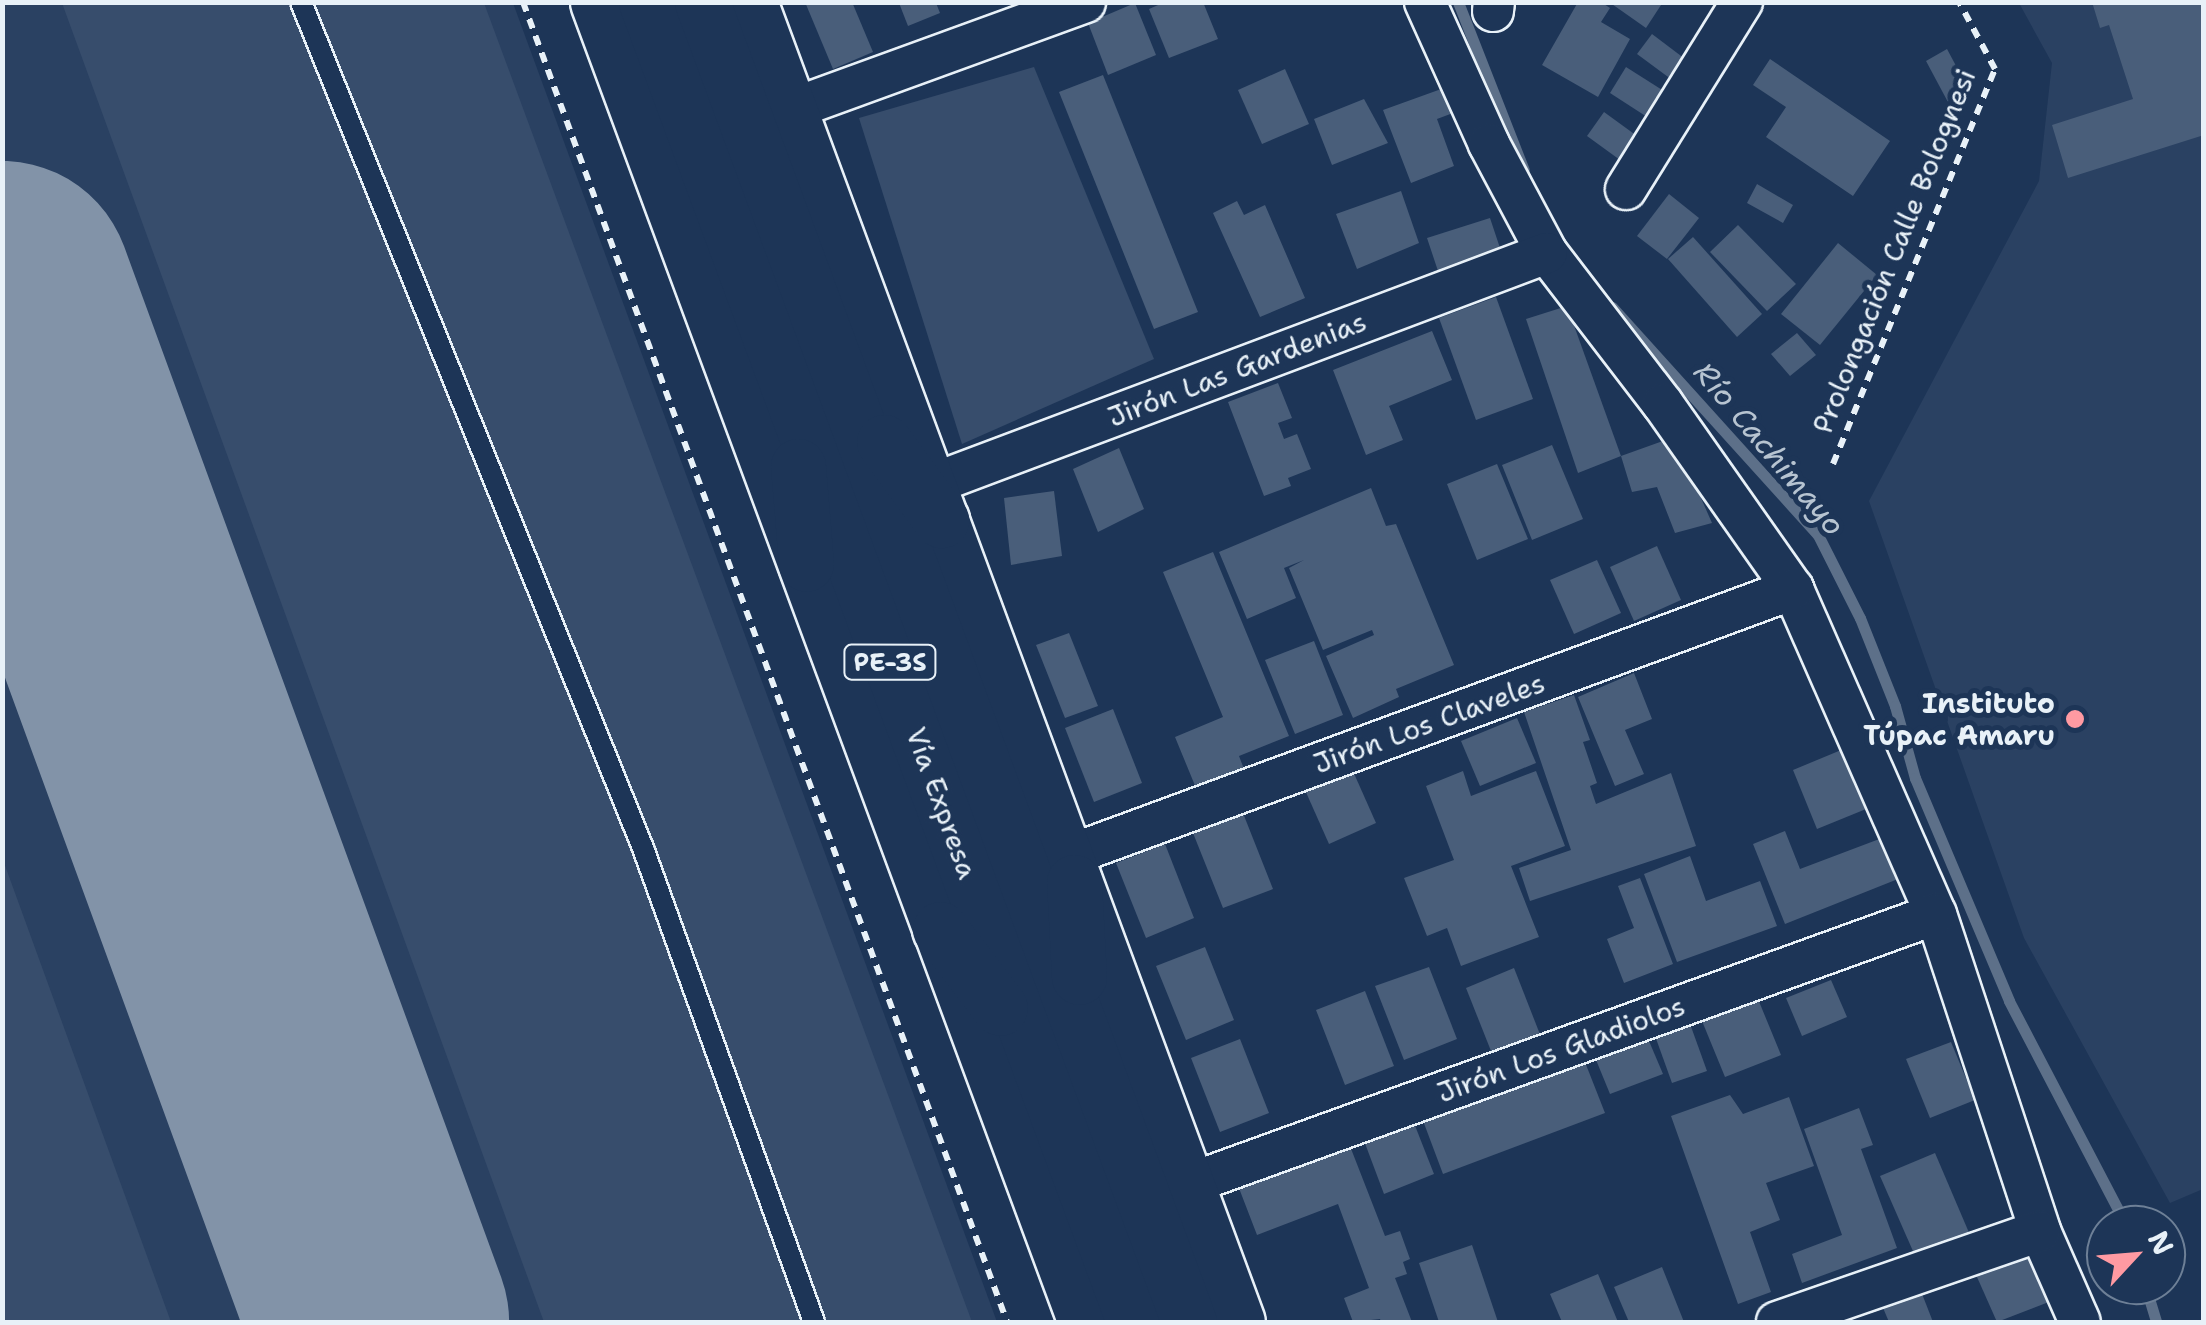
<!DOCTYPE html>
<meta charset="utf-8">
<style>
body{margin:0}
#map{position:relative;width:2206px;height:1325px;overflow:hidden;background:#1d3557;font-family:"Shantell Sans",sans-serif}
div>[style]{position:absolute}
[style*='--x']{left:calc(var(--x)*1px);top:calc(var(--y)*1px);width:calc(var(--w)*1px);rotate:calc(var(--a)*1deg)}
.built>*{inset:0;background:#2a4162}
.green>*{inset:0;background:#374d6c}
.stream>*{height:11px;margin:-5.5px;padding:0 5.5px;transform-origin:5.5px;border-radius:5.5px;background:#5d7089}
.runway>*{height:260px;margin:-130px;padding:0 130px;transform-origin:130px;border-radius:130px;background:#8293a8}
.building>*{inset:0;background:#495e7a}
.path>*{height:6px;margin-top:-3px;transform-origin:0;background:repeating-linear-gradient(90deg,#e8f1f8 0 10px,transparent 0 18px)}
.roads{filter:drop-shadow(2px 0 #e8f1f8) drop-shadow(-2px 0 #e8f1f8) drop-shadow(0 2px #e8f1f8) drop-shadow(0 -2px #e8f1f8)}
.service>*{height:20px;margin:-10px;padding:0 10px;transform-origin:10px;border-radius:10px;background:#1d3557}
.minor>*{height:40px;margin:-20px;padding:0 20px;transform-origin:20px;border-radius:20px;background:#1d3557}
.secondary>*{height:55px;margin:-27.5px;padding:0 27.5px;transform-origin:27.5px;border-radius:27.5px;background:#1d3557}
.primary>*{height:55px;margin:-27.5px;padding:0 27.5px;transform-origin:27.5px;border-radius:27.5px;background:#1d3557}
.dots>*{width:28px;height:28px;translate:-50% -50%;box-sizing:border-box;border:5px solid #1d3557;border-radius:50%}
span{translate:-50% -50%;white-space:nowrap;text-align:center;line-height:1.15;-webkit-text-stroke:10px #1d3557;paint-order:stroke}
.shield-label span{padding:2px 8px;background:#1d3557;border:2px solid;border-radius:8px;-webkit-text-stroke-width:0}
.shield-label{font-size:25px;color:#e8f1f8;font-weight:700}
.street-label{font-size:28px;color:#e8f1f8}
.poi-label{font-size:28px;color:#e8f1f8;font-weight:700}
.right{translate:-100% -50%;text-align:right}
.water-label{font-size:30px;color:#b7c4d1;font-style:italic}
.frame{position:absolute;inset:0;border:5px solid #e8f1f8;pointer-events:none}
.north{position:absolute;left:2086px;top:1205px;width:100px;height:100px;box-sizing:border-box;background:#1d3557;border:2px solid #6e8097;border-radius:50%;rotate:64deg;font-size:28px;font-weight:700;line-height:40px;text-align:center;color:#e8f1f8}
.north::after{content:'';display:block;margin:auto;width:35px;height:45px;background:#ff9aa2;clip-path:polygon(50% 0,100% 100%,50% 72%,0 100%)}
</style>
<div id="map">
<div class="built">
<div style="clip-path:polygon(3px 3px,513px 3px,997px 1322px,3px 1322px)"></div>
<div style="clip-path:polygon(2019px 3px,2203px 3px,2203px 1189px,2170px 1203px,2024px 938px,1869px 501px,2039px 181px,2052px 63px)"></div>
</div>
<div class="green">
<div style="clip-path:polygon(62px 3px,484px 3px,972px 1322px,544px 1322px)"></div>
<div style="clip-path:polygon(1034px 67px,1154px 359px,962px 444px,859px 118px)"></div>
<div style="clip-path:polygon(3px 860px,171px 1322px,3px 1322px)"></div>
</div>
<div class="stream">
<div style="--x:1458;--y:2;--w:180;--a:68.6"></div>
<div style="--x:1612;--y:307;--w:307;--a:47.9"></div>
<div style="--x:1818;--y:535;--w:93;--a:63.2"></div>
<div style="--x:1860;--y:618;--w:95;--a:68.3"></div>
<div style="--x:1895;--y:706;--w:75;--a:74.5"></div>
<div style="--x:1915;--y:778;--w:242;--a:67.1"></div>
<div style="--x:2009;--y:1001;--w:253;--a:62.4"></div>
<div style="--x:2145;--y:1285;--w:39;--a:73"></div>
</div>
<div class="runway">
<div style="--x:2;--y:291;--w:1098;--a:69.91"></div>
</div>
<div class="building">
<div style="clip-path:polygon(805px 2px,852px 2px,873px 52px,833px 69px)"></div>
<div style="clip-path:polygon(1165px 2px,1203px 2px,1218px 39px,1169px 58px,1149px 9px)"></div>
<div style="clip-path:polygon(1578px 2px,1601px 2px,1610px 8px,1601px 22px,1630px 39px,1598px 97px,1542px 65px)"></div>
<div style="clip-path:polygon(1609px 2px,1663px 2px,1646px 28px)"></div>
<div style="clip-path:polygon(2092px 2px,2204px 2px,2204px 135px,2068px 178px,2052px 125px,2133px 99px,2109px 25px,2100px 28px)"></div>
<div style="clip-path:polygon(899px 3px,936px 3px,940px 13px,908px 26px)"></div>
<div style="clip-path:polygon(1135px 3px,1156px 55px,1108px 75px,1088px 23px)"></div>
<div style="clip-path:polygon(1652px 34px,1697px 68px,1683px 88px,1637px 54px)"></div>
<div style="clip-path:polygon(1947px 49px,1970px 92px,1949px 104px,1926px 61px)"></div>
<div style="clip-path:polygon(1770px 59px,1890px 141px,1853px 196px,1766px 137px,1786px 107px,1753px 85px)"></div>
<div style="clip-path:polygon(1626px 67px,1678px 100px,1661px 126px,1610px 93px)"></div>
<div style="clip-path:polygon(1285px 69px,1309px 124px,1262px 144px,1238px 90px)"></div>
<div style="clip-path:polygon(1103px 75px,1198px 312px,1154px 329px,1059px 92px)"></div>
<div style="clip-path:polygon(1444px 88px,1453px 113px,1437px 119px,1454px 166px,1411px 183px,1383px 110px)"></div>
<div style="clip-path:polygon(1364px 99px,1388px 143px,1332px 165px,1314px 119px)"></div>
<div style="clip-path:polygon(1604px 112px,1648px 144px,1631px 168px,1587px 136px)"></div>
<div style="clip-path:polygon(1757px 184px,1793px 205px,1783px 223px,1747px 203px)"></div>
<div style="clip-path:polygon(1401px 191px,1419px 243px,1357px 269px,1336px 214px)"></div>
<div style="clip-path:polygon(1669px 194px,1699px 218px,1667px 259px,1637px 236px)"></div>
<div style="clip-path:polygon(1237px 201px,1244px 215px,1265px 205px,1305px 298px,1260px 317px,1213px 213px)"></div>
<div style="clip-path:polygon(1490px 218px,1504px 260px,1441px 280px,1427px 238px)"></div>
<div style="clip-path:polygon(1738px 225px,1796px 284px,1767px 311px,1710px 252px)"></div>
<div style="clip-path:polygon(1693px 237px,1762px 314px,1737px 337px,1668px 259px)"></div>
<div style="clip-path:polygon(1838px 243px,1877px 275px,1820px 345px,1781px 314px)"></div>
<div style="clip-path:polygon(1496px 297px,1533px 399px,1476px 420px,1439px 318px)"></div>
<div style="clip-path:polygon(1567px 306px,1621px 456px,1578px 473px,1526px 319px)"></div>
<div style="clip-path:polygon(1432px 331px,1452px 380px,1389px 406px,1403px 440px,1366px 455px,1333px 370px)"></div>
<div style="clip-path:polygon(1797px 333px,1816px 355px,1790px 376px,1771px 354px)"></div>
<div style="clip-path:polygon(1278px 383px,1292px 418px,1278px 423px,1284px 439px,1297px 434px,1311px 469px,1288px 478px,1291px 486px,1264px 496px,1228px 402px)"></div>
<div style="clip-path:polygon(1674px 437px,1712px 523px,1675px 533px,1657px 487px,1632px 492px,1621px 456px)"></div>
<div style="clip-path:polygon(1552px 445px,1583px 519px,1532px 540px,1502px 465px)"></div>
<div style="clip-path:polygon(1119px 448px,1144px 509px,1098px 532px,1073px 469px)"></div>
<div style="clip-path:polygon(1497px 464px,1528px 539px,1477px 560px,1447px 484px)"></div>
<div style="clip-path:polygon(1371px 488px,1386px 526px,1396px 524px,1454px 665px,1396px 689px,1399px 697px,1353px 718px,1326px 656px,1374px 635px,1372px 630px,1323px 650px,1289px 568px,1304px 560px,1284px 568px,1296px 598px,1247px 619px,1219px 552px)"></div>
<div style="clip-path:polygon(1054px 491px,1062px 556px,1011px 565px,1004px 498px)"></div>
<div style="clip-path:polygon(1657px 546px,1681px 600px,1634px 621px,1610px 567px)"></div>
<div style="clip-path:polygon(1213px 552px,1289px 736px,1239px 756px,1244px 769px,1196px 788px,1175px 737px,1223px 717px,1163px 572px)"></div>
<div style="clip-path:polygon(1597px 560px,1621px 613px,1574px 634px,1550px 580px)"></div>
<div style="clip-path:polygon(1069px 633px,1098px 706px,1065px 718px,1036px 645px)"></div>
<div style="clip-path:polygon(1314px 641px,1343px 715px,1295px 734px,1265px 660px)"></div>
<div style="clip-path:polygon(1634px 673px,1652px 719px,1625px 730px,1644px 774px,1615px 786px,1578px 697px)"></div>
<div style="clip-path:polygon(1574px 695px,1590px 740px,1583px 742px,1597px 783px,1590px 786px,1596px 804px,1671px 773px,1696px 846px,1530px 901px,1519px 868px,1571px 850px,1524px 712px)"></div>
<div style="clip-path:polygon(1113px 709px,1142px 783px,1094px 802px,1065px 728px)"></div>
<div style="clip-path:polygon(1517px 718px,1536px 763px,1480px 786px,1461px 741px)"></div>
<div style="clip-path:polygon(1846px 748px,1871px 807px,1817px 829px,1793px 770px)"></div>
<div style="clip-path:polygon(1352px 769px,1376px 823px,1329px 844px,1305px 790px)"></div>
<div style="clip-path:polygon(1463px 771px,1471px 796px,1536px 771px,1565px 846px,1511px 866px,1539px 937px,1461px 966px,1447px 928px,1427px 936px,1404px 878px,1454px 860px,1426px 786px)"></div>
<div style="clip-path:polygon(1239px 803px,1273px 889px,1223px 908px,1189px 823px)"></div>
<div style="clip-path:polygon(1785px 831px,1800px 869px,1882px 838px,1898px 879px,1785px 924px,1753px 844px)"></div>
<div style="clip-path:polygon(1165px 844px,1194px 918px,1146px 938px,1116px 863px)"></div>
<div style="clip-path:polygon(1690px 856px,1706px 901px,1760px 881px,1777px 926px,1677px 962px,1644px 874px)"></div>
<div style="clip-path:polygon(1640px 878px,1673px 964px,1624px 983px,1607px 939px,1634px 928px,1618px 886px)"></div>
<div style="clip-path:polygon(1205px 947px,1234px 1020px,1186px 1040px,1156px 966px)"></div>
<div style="clip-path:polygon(1429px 967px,1457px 1039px,1404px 1060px,1375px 986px)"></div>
<div style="clip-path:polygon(1514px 968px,1543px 1042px,1495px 1061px,1466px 988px)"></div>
<div style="clip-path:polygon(1831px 980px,1847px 1017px,1802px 1036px,1786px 998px)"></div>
<div style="clip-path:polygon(1365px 991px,1394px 1066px,1345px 1085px,1316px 1010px)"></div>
<div style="clip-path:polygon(1758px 999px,1781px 1055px,1725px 1077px,1702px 1021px)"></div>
<div style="clip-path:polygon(1689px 1021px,1707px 1071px,1672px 1083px,1654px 1033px)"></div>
<div style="clip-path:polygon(1646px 1034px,1663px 1074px,1610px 1094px,1594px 1055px)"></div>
<div style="clip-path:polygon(1240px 1039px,1269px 1113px,1220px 1132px,1191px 1058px)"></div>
<div style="clip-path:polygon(1951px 1042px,1975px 1100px,1930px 1118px,1906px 1059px)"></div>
<div style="clip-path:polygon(1583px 1057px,1605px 1113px,1443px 1174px,1422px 1118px)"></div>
<div style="clip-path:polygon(1730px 1095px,1743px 1114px,1789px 1097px,1814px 1166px,1766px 1183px,1780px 1220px,1750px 1232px,1771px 1292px,1738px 1304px,1671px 1116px)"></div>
<div style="clip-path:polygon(1859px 1108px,1873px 1145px,1861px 1149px,1897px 1248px,1802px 1283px,1792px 1254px,1842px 1235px,1804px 1129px)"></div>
<div style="clip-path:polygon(1412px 1118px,1434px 1174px,1384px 1194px,1363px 1138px)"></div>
<div style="clip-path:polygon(1348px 1141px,1385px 1236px,1400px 1231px,1410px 1259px,1403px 1262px,1407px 1274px,1395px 1278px,1412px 1322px,1381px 1322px,1380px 1319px,1353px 1322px,1344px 1298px,1369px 1288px,1338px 1204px,1257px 1235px,1237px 1183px)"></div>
<div style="clip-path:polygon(1935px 1153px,1970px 1235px,1916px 1258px,1880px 1176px)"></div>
<div style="clip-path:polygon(2029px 1243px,2054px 1300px,1997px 1322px,1973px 1268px)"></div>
<div style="clip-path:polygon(1472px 1245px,1498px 1322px,1439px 1322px,1419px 1263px)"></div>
<div style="clip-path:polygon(1662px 1267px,1684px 1322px,1629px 1322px,1614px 1287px)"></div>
<div style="clip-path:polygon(1598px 1274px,1618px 1322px,1562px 1322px,1550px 1294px)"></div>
<div style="clip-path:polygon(1917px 1281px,1933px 1322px,1889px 1322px,1878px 1296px)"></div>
</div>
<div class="path">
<div style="--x:523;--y:2;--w:1406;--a:69.86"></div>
<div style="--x:1833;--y:464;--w:427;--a:-67.7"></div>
<div style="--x:1995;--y:69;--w:76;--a:-118.2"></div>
</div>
<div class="roads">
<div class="service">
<div style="--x:301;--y:2;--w:913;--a:67.99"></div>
<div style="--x:643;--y:848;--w:504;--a:70.16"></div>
</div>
<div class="minor">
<div style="--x:1425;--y:2;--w:156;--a:65.7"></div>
<div style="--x:1489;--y:144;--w:123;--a:62"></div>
<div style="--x:1547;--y:253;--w:190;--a:52.5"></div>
<div style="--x:1663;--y:404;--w:226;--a:54.9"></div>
<div style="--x:1793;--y:589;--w:355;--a:66.3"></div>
<div style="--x:1936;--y:914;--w:334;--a:71.8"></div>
<div style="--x:2040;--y:1231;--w:99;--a:66.3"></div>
<div style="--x:1493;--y:11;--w:9;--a:-84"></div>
<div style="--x:789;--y:110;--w:315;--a:-20"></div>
<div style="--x:1626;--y:189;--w:220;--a:-58.2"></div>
<div style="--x:927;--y:486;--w:662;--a:-20.6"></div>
<div style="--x:1065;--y:857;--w:776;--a:-20.21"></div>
<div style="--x:1186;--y:1185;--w:797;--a:-19.87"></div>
<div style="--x:1777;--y:1322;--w:278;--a:-19.1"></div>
</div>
<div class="secondary">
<div style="--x:598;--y:2;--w:1407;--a:69.71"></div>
<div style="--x:749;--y:2;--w:1407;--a:69.71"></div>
</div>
<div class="primary">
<div style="--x:646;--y:2;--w:1407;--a:69.71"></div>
<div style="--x:702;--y:2;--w:1407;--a:69.75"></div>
<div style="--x:884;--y:442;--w:97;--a:53.8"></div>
<div style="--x:798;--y:466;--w:98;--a:85.3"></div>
<div style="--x:1074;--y:882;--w:95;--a:87"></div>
<div style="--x:940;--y:929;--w:99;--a:52.8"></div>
</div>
</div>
<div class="dots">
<div style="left:2075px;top:719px;background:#ff9aa2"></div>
</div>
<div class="shield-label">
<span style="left:890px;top:662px">PE-3S</span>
</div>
<div class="street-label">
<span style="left:1894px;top:251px;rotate:-68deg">Prolongación Calle Bolognesi</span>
<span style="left:1237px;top:369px;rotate:-21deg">Jirón Las Gardenias</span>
<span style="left:1429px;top:723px;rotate:-20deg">Jirón Los Claveles</span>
<span style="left:942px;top:803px;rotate:70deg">Vía Expresa</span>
<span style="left:1561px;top:1049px;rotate:-20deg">Jirón Los Gladiolos</span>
</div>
<div class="poi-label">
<span class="right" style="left:2055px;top:719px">Instituto<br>Túpac Amaru</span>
</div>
<div class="water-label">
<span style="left:1769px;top:449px;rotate:50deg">Río Cachimayo</span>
</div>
<div class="frame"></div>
<div class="north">N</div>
</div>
